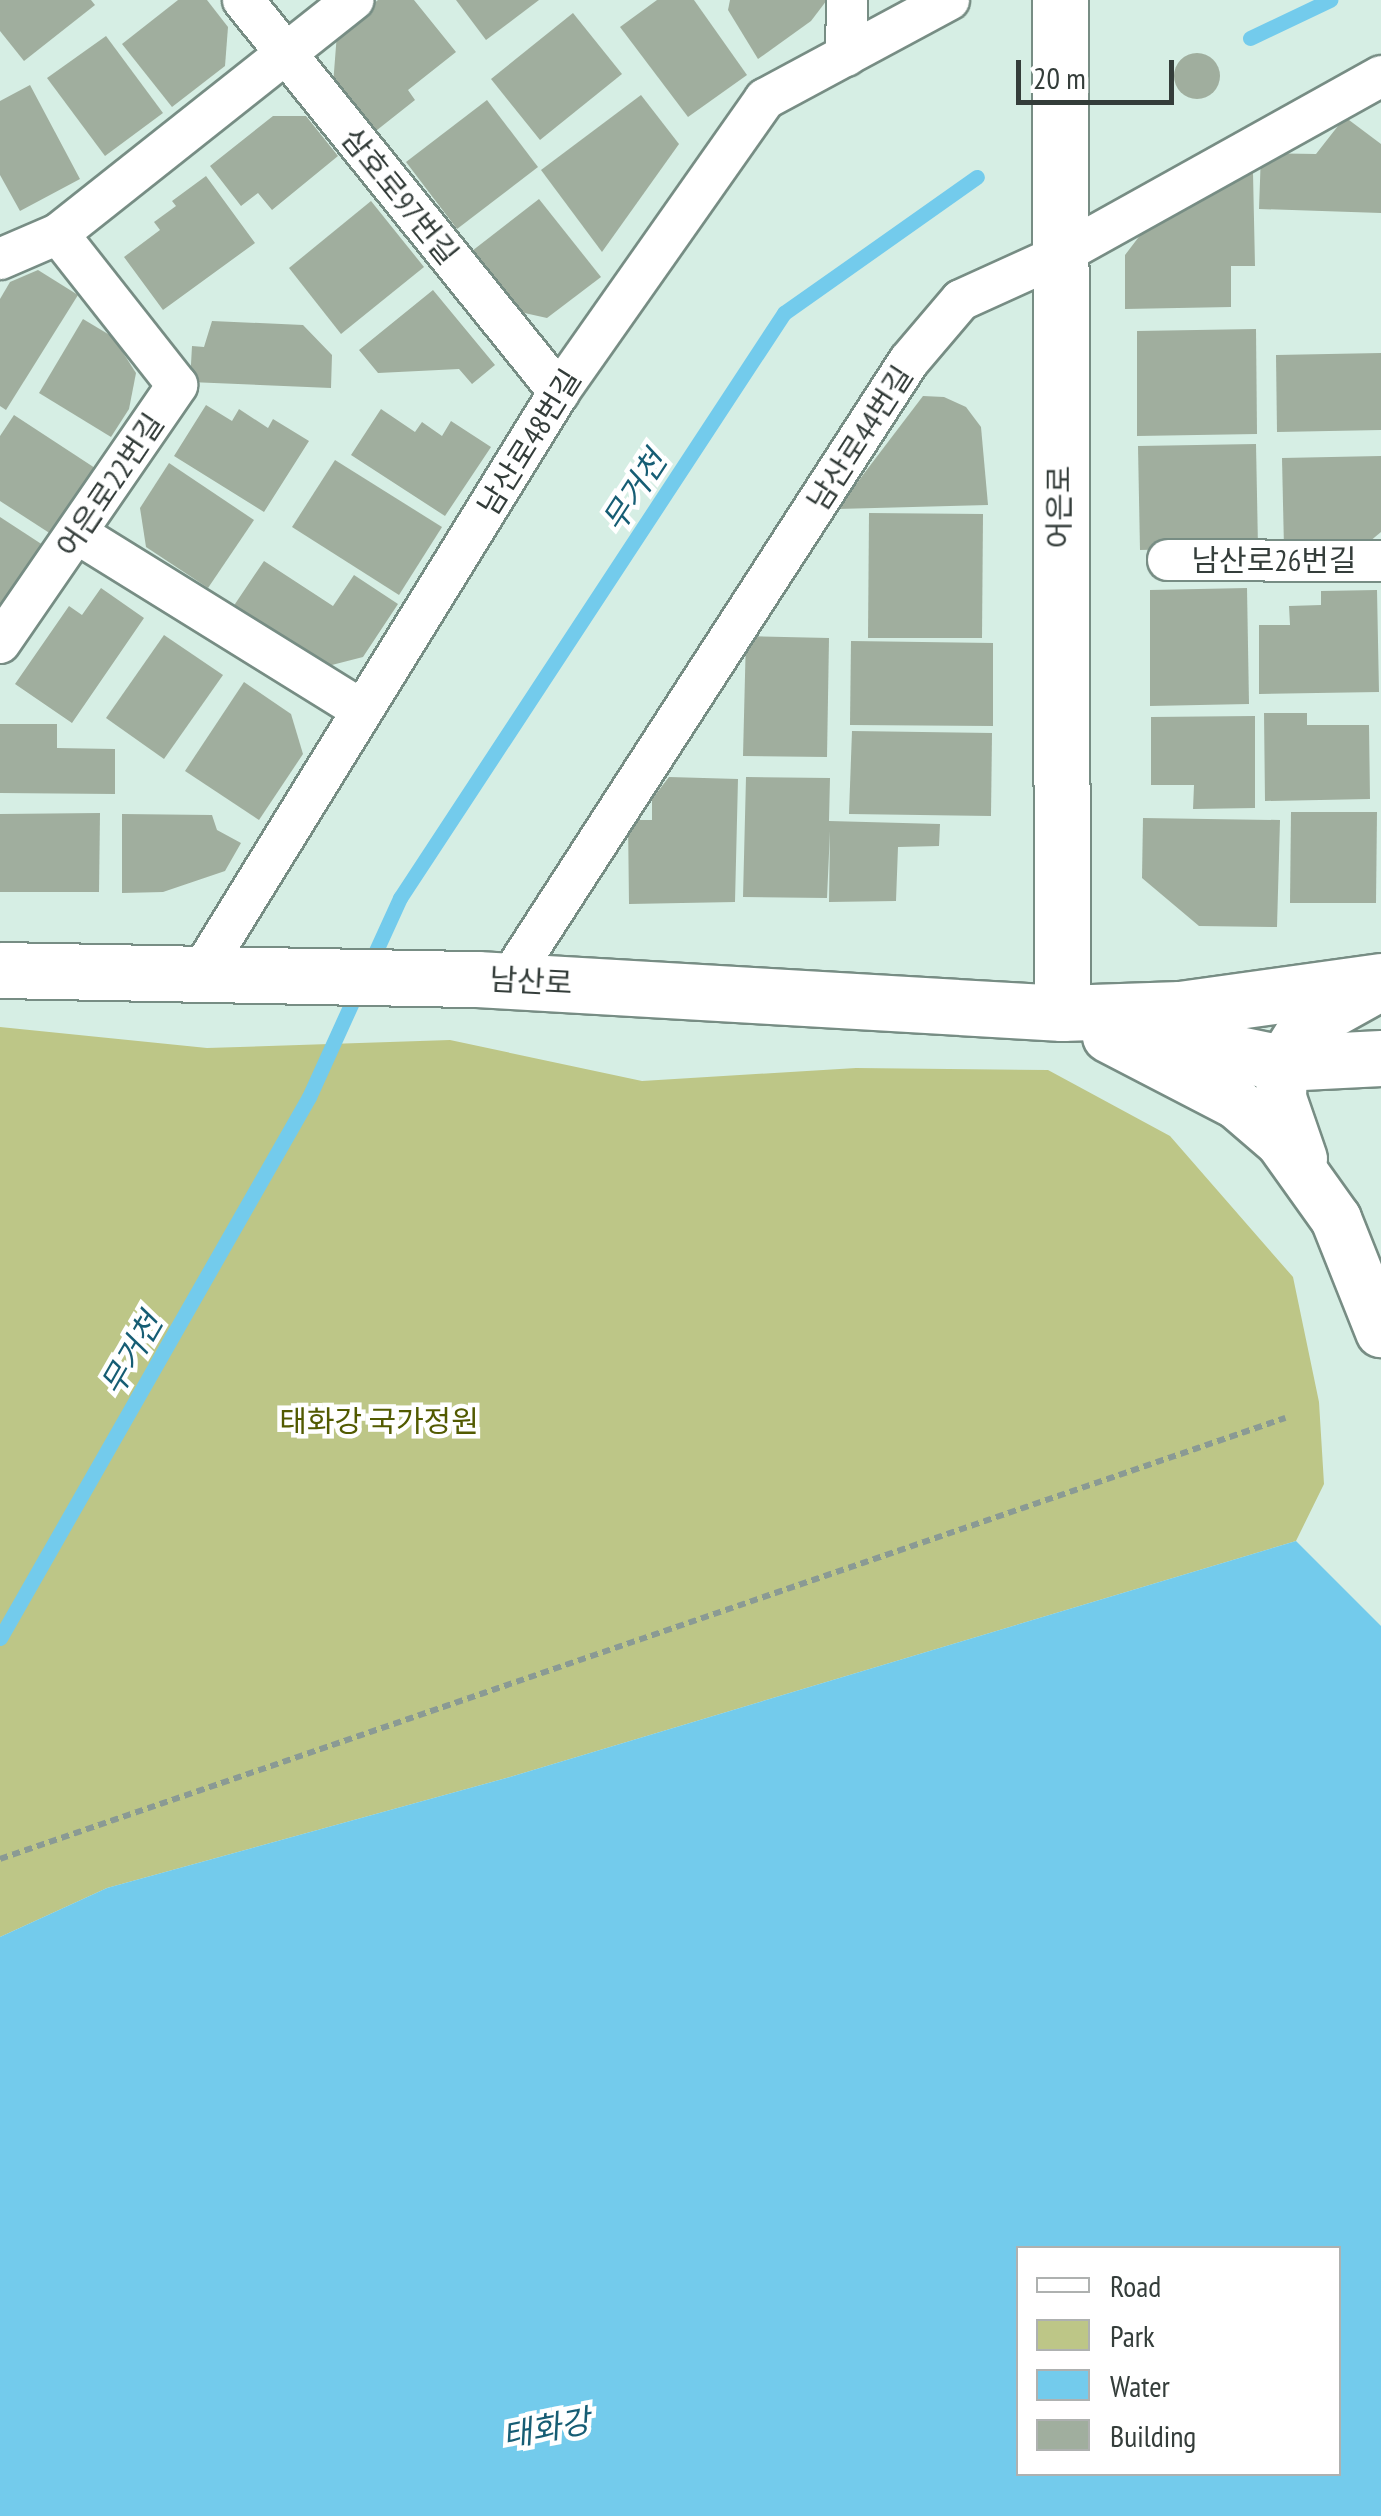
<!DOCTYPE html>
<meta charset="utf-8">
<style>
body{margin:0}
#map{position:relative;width:1381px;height:2516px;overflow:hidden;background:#d6eee4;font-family:"PT Sans Narrow","Noto Sans KR",sans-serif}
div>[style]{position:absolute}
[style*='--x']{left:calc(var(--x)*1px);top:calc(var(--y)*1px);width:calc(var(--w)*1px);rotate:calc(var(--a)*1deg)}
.green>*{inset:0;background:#bdc687}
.water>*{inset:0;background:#73cbec}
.stream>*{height:15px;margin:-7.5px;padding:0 7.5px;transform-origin:7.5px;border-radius:7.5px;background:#73cbec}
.building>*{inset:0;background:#a0ae9e}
.round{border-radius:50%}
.path>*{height:6px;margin-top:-3px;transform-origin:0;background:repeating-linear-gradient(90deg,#8a9a94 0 8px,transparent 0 13px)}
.roads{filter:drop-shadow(2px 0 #778d84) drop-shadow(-2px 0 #778d84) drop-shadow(0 2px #778d84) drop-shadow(0 -2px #778d84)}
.minor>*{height:40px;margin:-20px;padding:0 20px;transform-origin:20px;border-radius:20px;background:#fff}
.tertiary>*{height:50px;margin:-25px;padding:0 25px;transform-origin:25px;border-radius:25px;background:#fff}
.secondary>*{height:55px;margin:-27.5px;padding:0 27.5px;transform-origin:27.5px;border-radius:27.5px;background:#fff}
span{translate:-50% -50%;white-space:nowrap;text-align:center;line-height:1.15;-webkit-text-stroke:9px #fff;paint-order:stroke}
.street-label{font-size:30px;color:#343d3a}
.park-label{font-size:30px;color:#525a00}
.water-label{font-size:32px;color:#165d74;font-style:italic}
.legend{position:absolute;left:1016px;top:2246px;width:325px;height:230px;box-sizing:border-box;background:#fff;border:2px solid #aeb1b0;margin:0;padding:12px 18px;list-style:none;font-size:30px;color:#343d3a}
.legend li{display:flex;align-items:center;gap:20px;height:50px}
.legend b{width:50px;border:2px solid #aeb1b0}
.scale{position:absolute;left:1016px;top:60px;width:158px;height:45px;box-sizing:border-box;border:5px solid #343d3a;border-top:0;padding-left:12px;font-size:30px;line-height:35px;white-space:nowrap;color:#343d3a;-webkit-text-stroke:8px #fff;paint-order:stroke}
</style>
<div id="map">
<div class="green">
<div style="clip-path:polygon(0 1027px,207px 1048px,450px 1040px,642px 1081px,856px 1068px,1048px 1070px,1170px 1136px,1293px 1277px,1319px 1402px,1324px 1484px,1296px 1541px,510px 1777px,107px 1888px,0 1937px)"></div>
</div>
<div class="water">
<div style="clip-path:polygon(evenodd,1296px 1541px,1381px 1626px,1381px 2516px,0 2516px,0 1937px,107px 1888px,510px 1777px,1296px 1541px,1018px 2248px,1338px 2248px,1338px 2474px,1018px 2474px,1018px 2248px)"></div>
</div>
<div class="stream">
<div style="--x:1250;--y:38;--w:89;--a:-25.4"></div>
<div style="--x:369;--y:966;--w:75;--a:-65.5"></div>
<div style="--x:400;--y:898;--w:700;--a:-56.72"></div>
<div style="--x:784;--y:313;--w:236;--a:-35.2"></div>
<div style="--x:0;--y:1638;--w:623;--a:-60.27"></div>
<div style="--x:309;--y:1097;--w:121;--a:-65.6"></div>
</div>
<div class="building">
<div style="clip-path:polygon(0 0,91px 0,95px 5px,24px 61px,0 31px)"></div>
<div style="clip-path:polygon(178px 0,207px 0,228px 27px,225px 66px,172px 107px,122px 44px)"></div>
<div style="clip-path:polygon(378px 0,414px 0,456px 52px,408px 90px,415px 100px,372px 134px,333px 85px,337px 33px)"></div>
<div style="clip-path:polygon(456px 0,539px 0,486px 40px)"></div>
<div style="clip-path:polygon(657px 0,694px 0,747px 75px,688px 117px,620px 27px)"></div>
<div style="clip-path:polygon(730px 0,827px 0,811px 21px,758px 59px,728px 10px)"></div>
<div style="clip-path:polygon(573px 13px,622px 74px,540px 140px,491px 79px)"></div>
<div style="clip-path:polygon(106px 36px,163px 113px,105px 156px,47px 78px)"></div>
<div class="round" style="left:1174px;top:53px;width:46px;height:46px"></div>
<div style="clip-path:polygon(30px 85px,80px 179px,20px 211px,0 175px,0 101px)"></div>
<div style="clip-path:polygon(641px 95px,679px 144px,602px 252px,541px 170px)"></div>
<div style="clip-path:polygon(487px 100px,538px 167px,457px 229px,406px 162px)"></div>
<div style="clip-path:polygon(273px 116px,306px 116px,338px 156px,272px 210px,258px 193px,241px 206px,210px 166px)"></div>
<div style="clip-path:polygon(1345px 117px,1381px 144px,1381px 213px,1259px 209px,1261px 153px,1316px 154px)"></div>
<div style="clip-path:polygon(1253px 173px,1255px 266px,1231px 266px,1231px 307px,1125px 309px,1125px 255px,1154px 217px)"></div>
<div style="clip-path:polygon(206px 176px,255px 243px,163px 310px,124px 257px,160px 230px,154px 222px,176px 206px,172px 201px)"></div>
<div style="clip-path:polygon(539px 199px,601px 277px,547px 318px,520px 312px,472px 251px)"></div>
<div style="clip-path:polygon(371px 201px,424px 267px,341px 334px,289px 268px)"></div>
<div style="clip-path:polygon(38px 270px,78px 295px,6px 410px,0 406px,0 299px,10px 282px)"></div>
<div style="clip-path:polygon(433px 290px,495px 365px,472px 384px,459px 369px,378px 373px,359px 350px)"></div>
<div style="clip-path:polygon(83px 319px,113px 337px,136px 373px,129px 409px,111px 437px,39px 393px)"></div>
<div style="clip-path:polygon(212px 321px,303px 325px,332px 355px,331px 388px,190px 382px,192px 346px,204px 347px)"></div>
<div style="clip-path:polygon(1256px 329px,1257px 434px,1137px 436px,1137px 331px)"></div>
<div style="clip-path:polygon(1381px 353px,1381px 430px,1277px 432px,1276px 355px)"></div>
<div style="clip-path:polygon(923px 396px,944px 397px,966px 407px,981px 427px,988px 505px,837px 509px)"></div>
<div style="clip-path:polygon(206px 405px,232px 421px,239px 409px,268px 428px,273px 419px,309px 441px,264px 512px,174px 456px)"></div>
<div style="clip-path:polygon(381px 409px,415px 432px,422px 422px,442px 436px,451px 421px,491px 447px,445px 516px,351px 455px)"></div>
<div style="clip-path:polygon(14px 415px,95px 468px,51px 534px,0 501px,0 436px)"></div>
<div style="clip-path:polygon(1256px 444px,1258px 547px,1140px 550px,1138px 446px)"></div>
<div style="clip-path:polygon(1381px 456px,1381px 532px,1363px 547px,1284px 548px,1282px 458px)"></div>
<div style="clip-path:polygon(335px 460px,442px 527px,399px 595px,292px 527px)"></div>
<div style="clip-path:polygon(169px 463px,254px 520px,208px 588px,146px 547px,140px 508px)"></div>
<div style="clip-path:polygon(869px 513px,983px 514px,982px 638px,868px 638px)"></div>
<div style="clip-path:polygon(0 517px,46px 547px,0 619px)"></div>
<div style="clip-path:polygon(264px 561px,333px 606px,354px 575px,398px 604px,363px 657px,324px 667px,233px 607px)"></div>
<div style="clip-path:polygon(101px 588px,144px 618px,72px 723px,15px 684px,69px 606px,82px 615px)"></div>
<div style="clip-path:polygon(1247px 588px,1249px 704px,1150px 706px,1150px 590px)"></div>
<div style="clip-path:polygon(1377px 590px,1379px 692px,1259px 694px,1259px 625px,1290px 625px,1289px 606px,1321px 605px,1321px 591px)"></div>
<div style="clip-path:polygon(164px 635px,223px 675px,164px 759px,106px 718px)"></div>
<div style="clip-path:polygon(746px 636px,829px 638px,827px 757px,743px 756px)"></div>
<div style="clip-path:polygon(851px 641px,993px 643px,993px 726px,850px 725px)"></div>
<div style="clip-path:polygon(244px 682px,291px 714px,303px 754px,259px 820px,185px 771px)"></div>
<div style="clip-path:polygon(1264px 713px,1307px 713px,1307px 725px,1369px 725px,1370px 799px,1265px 801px)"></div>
<div style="clip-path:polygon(1255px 716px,1255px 808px,1193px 809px,1194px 785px,1151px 785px,1151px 717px)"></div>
<div style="clip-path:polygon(0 724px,57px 724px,57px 748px,115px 749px,115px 794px,0 793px)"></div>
<div style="clip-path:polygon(852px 731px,992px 733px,991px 816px,849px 814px)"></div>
<div style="clip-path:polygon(669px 777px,738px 779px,735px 902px,629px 904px,628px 820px,652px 820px,652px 799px)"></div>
<div style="clip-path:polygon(746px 777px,830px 778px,829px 821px,940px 824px,939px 846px,898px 847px,896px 901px,829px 902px,830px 831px,827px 898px,743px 897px)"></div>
<div style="clip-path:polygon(1291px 812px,1377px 812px,1376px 903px,1290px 903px)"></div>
<div style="clip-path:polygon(100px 813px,99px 892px,0 892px,0 814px)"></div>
<div style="clip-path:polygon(122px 814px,212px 815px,217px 830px,241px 843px,225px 871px,163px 892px,122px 893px)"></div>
<div style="clip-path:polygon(1143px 818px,1280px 820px,1277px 927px,1199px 926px,1142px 878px)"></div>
</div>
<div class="path">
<div style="--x:0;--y:1859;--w:1359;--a:-18.94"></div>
</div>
<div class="roads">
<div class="minor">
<div style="--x:243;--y:0;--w:504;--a:51.13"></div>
<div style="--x:846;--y:56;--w:56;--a:-89"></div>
<div style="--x:0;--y:259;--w:63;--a:-23.3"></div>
<div style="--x:58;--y:234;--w:377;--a:-38.4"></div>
<div style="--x:78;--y:534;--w:334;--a:31.8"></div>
<div style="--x:1168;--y:560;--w:213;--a:0.3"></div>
<div style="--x:0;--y:643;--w:313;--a:-55.5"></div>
<div style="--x:177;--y:385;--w:192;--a:-128.2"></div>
<div style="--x:200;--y:974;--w:684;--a:-58.33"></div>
<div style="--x:559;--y:392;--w:358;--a:-54.9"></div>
<div style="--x:765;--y:99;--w:209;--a:-28.3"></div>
<div style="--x:508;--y:981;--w:738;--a:-57.11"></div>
<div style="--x:909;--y:361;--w:80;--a:-49.6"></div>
<div style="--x:961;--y:300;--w:107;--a:-24.4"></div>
<div style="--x:1058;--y:256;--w:370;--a:-29.1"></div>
</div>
<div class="tertiary">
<div style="--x:1108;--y:1037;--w:145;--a:27.4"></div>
<div style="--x:1237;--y:1104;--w:58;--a:40.8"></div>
<div style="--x:1281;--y:1142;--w:95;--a:54.5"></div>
<div style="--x:1336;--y:1219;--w:122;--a:68.3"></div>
<div style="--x:1302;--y:1159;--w:65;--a:-109"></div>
<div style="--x:1281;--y:1098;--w:35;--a:-88"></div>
<div style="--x:1282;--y:1063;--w:41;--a:-57.8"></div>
<div style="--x:1304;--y:1028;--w:88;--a:-29.2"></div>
</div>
<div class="secondary">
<div style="--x:1060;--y:0;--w:1013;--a:89.89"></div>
<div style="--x:0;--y:970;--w:477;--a:1.1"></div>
<div style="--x:477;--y:979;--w:586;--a:3.33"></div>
<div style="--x:1062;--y:1013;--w:118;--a:-1.9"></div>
<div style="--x:1180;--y:1009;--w:203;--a:-7.9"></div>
<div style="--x:1113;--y:1028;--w:173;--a:11.7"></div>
<div style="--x:1282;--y:1063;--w:99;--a:-2.9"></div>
</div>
</div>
<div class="street-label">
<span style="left:400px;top:196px;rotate:51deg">삼호로97번길</span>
<span style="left:860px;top:438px;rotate:-57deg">남산로44번길</span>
<span style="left:529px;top:442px;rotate:-58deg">남산로48번길</span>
<span style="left:110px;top:485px;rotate:-56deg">어은로22번길</span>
<span style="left:1059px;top:507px;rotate:-90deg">어은로</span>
<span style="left:1274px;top:560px">남산로26번길</span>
<span style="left:531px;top:981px;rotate:3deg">남산로</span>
</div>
<div class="park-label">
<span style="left:379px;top:1421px">태화강 국가정원</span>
</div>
<div class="water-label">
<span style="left:634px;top:491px;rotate:-57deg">무거천</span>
<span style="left:131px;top:1354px;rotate:-60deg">무거천</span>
<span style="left:546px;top:2428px;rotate:-11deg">태화강</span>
</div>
<ul class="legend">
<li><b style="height:12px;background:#fff"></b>Road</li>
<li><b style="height:28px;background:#bdc687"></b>Park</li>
<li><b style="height:28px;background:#73cbec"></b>Water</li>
<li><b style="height:28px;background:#a0ae9e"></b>Building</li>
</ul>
<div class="scale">20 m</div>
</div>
